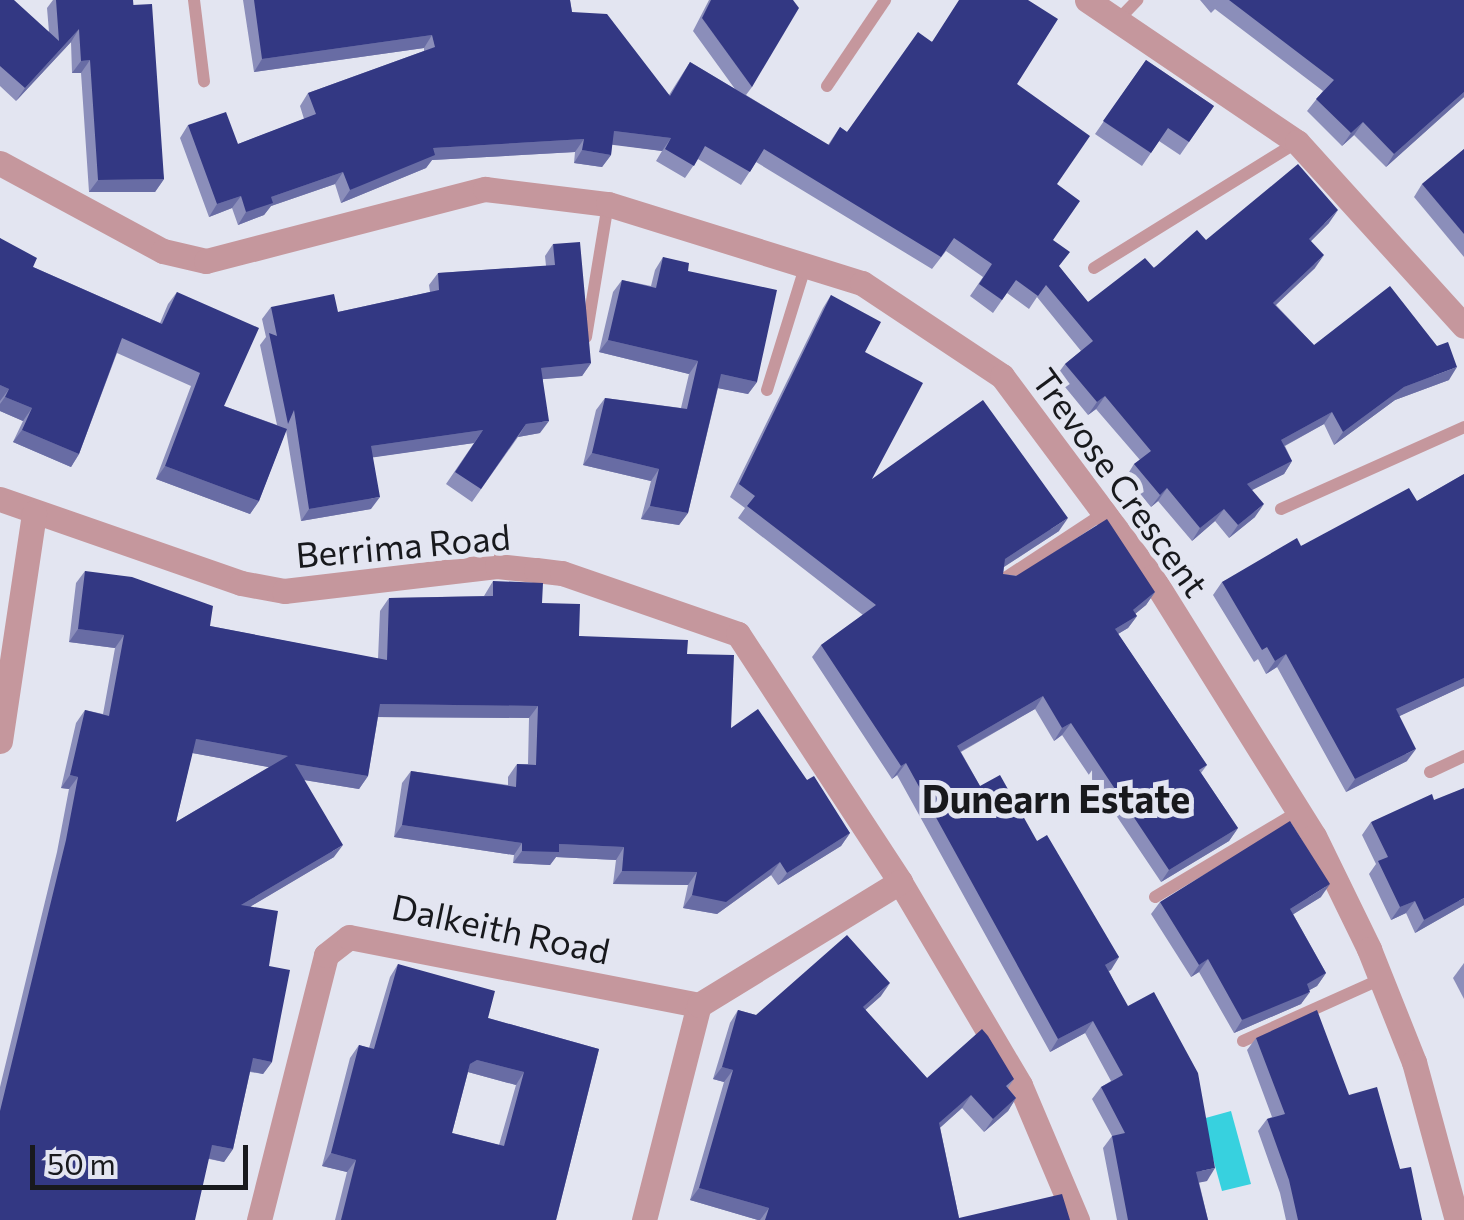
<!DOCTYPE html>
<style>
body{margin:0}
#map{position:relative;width:1464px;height:1220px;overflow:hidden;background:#e3e5f1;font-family:Commissioner,sans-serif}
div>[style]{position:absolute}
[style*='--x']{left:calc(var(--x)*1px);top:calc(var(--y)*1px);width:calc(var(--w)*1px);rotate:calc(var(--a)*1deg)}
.water>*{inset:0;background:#37d1df}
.lane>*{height:12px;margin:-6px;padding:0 6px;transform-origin:6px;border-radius:6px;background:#c5979d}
.street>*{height:25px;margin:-12.5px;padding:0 12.5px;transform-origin:12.5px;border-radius:12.5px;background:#c5979d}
.wall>*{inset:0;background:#8b8eba}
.shaded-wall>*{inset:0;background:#686ca4}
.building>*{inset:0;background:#333883}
span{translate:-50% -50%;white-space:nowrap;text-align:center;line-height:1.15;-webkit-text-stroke:10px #e3e5f1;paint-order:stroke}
.street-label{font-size:35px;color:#18191d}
.neighbourhood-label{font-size:38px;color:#18191d;font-weight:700}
.scale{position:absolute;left:30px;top:1145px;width:218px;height:45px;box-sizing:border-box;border:5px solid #18191d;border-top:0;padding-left:12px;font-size:30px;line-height:35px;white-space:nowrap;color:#18191d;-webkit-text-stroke:8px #e3e5f1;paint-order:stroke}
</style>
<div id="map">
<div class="water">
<div style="clip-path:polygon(1231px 1111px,1251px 1184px,1222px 1191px,1202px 1119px)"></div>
</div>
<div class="lane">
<div style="--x:194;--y:0;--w:82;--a:83"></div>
<div style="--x:1118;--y:20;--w:28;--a:-46"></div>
<div style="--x:827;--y:86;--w:104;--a:-56"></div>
<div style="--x:1094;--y:268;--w:239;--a:-31.8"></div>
<div style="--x:586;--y:337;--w:135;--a:-80.6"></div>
<div style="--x:767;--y:390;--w:132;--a:-72.8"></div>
<div style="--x:1281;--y:509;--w:201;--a:-24.1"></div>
<div style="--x:1002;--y:580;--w:122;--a:-33.3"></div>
<div style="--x:1430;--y:772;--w:38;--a:-25"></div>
<div style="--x:1155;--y:897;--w:168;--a:-30.8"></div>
<div style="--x:1243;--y:1041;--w:151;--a:-24.2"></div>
</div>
<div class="street">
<div style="--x:1087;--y:0;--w:254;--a:34.1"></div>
<div style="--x:1297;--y:142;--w:248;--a:47.8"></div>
<div style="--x:0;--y:163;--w:185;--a:28.4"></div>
<div style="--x:163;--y:251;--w:44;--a:13.1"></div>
<div style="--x:206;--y:261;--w:288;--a:-14.5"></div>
<div style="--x:485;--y:189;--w:124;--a:7"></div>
<div style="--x:608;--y:204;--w:266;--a:17.3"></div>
<div style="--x:862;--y:283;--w:168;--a:33.6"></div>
<div style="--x:1002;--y:376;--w:251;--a:53.3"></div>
<div style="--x:1152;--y:577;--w:305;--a:58"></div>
<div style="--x:1314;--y:836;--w:126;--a:64"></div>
<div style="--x:1369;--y:949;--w:122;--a:68.3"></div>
<div style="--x:1414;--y:1062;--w:164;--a:74.8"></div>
<div style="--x:0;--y:499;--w:255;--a:19.2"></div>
<div style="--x:241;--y:583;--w:44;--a:10.5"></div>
<div style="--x:284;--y:591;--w:214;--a:-6.7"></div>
<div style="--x:497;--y:566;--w:39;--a:6"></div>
<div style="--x:536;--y:570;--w:26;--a:7"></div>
<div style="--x:562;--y:573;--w:186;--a:19.1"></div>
<div style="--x:738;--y:634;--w:296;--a:56.8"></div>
<div style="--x:900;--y:882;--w:236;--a:59.4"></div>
<div style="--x:1020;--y:1085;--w:147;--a:67.1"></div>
<div style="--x:0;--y:741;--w:231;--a:-81.5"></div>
<div style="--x:259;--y:1220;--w:273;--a:-75.8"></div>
<div style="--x:326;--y:955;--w:29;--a:-38"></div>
<div style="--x:349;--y:937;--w:357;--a:11"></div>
<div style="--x:644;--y:1220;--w:222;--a:-75.7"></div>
<div style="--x:699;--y:1005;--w:236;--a:-31.5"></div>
</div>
<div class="wall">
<div style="clip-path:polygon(0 0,49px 32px,47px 8px,53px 0,133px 0,164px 179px,155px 192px,89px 192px,81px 73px,72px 73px,71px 42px,16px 101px,0 86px)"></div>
<div style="clip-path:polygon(243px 0,570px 0,572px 12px,669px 95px,690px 62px,735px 89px,693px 31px,709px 0,793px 0,752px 87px,746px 95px,828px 145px,840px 127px,847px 132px,932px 41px,1017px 84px,1057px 184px,1053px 240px,1059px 267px,1088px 302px,1206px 240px,1329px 223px,1311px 241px,1315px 268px,1276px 305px,1314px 345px,1449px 380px,1395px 400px,1334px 445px,1324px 424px,1285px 446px,1292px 461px,1284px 474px,1252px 490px,1255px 517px,1229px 538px,1215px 521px,1192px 541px,1158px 501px,1151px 507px,1126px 477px,1134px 464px,1140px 460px,1096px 409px,1088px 415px,1056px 376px,1065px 364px,1081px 351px,1037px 297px,1029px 309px,1007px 293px,993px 313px,970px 296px,983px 277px,946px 251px,932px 269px,756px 162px,741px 185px,698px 159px,685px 178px,656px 161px,662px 151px,612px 144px,611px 155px,602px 167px,574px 163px,575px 152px,432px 160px,426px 168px,341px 203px,335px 184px,271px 206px,264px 215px,238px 225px,232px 208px,209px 217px,180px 138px,188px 125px,238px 144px,304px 119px,300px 106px,308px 93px,424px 51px,424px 48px,254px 72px)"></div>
<div style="clip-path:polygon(1200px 0,1464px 0,1464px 97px,1386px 167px,1354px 135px,1342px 146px,1307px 111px,1323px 91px,1215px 9px,1211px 13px)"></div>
<div style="clip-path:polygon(1146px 60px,1214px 106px,1180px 155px,1159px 141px,1142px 166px,1095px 134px)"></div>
<div style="clip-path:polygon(1464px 149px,1464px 257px,1414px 197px,1422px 184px)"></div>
<div style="clip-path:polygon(0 238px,33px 267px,160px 323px,168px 304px,177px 292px,224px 406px,277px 425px,260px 345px,266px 337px,262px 319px,271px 307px,338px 312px,430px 292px,429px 285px,438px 273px,546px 266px,545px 256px,553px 244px,591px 363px,582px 376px,543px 379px,540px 433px,518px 437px,472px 502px,446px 484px,474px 443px,373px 457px,371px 509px,301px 521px,286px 430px,259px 501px,250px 514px,156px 479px,191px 386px,117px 353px,79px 454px,71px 467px,13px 442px,23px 421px,0 411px)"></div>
<div style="clip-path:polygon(663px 257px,688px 271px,757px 382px,748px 394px,718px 388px,688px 513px,679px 525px,641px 519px,651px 481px,583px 465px,596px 410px,605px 398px,681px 408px,689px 374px,599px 352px,613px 292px,622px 280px,651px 286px,655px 270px)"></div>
<div style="clip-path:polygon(831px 295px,865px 352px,872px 479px,1059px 531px,1004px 567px,1003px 574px,1155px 592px,1146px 605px,1135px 614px,1137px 616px,1128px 628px,1118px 634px,1207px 765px,1201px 773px,1238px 828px,1229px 841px,1161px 882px,1062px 735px,1054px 741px,1035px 709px,961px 752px,980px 786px,1037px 841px,1119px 957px,1109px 971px,1207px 1181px,1199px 1182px,1208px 1220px,1117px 1220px,1103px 1148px,1112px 1136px,1092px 1099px,1101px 1087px,1111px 1081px,1085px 1033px,1050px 1052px,897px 775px,892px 779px,812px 657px,821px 645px,863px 615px,738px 518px,745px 508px,730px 497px,823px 308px)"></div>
<div style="clip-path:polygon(1464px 474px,1464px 686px,1399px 716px,1407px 761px,1346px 792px,1277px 667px,1266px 674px,1258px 659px,1254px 662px,1213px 595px,1222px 582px,1301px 546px,1417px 501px)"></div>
<div style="clip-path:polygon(evenodd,85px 571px,210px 626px,378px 659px,380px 611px,389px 598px,484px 596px,493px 581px,542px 603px,579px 636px,687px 654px,731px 728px,807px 780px,850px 833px,841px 846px,778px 885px,771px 875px,717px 914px,683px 908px,688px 885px,613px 884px,616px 860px,556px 857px,550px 865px,513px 863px,514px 855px,394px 837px,402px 783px,411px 771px,508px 785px,508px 777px,517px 764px,528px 764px,529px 718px,378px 717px,368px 776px,359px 789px,304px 780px,334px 857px,251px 906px,269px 966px,272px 1062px,263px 1074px,250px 1072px,233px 1149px,224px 1162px,209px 1159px,0 1220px,0 1087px,57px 852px,69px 789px,61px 788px,76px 723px,85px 710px,103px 714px,115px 648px,69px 642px,76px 583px,85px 571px,192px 753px,269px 767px,176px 822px,192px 753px)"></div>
<div style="clip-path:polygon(1371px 822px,1464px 905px,1415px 933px,1406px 913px,1391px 920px,1369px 874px,1376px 864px,1362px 835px)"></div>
<div style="clip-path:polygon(1321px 897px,1293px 914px,1326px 973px,1317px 986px,1309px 990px,1301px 1004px,1234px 1033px,1199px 972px,1191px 977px,1151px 914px,1160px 902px)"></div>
<div style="clip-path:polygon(1464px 963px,1464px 999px,1453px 978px)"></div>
<div style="clip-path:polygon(evenodd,398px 964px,488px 1018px,599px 1049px,556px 1220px,335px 1220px,347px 1172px,322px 1166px,350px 1058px,359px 1045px,369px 1048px,390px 977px,398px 964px,468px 1072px,516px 1085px,499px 1145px,452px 1133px,468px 1072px)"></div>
<div style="clip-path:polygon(881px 996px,865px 1010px,927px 1078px,1014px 1079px,1008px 1088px,1016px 1098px,1008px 1111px,984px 1132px,962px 1108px,940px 1127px,959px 1218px,1070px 1220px,758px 1220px,690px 1200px,724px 1082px,713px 1079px,730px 1023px,738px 1010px,756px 1015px)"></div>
<div style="clip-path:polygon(1256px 1038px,1349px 1095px,1400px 1169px,1422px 1220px,1286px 1220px,1280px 1193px,1258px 1131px,1267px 1119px,1272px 1117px,1247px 1050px)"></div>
</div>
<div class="shaded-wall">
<div style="clip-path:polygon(79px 29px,71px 42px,16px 101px,25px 88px)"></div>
<div style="clip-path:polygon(432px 35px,424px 48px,254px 72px,262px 59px)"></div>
<div style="clip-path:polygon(90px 60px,81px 73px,72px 73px,81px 61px)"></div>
<div style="clip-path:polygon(1464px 92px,1464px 97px,1386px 167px,1394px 154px)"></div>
<div style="clip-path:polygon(1363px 122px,1354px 135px,1342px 146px,1351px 133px)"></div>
<div style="clip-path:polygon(614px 131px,671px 138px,662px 151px,606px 144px)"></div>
<div style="clip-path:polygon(584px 139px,575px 152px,432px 160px,426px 168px,341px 203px,350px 190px,433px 148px)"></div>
<div style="clip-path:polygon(582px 150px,611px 155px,602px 167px,574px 163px)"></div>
<div style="clip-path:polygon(343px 172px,335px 184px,271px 206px,264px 215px,238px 225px,246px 212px,271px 197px)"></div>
<div style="clip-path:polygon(164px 179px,155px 192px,89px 192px,98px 180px)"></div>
<div style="clip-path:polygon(241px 196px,232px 208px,209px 217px,217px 204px)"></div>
<div style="clip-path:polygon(1338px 210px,1329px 223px,1300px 252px,1309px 239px)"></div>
<div style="clip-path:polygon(1324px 255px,1315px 268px,1265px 315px,1273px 303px)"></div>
<div style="clip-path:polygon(608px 340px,698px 361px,689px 374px,599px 352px)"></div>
<div style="clip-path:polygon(591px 363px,582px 376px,532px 380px,541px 368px)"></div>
<div style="clip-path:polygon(1457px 367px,1449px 380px,1395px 400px,1334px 445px,1343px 432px,1404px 387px)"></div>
<div style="clip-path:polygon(721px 374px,757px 382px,748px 394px,712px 387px)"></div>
<div style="clip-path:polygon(0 385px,9px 389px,0 401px)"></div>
<div style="clip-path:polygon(1105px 396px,1096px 409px,1088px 415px,1097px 402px)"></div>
<div style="clip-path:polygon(5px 397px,32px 408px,23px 421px,0 411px,0 404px)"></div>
<div style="clip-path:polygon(1332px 412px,1324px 424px,1273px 452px,1281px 440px)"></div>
<div style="clip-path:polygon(549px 421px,540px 433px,518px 437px,526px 424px)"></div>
<div style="clip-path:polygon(22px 430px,79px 454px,71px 467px,13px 442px)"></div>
<div style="clip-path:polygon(483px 430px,474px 443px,362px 459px,371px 446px)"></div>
<div style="clip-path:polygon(592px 453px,659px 469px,651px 481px,583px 465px)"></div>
<div style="clip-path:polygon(1292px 461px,1284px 474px,1238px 497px,1247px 484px)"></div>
<div style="clip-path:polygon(165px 466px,259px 501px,250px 514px,156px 479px)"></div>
<div style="clip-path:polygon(1167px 488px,1158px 501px,1151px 507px,1160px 495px)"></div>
<div style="clip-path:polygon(380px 497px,371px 509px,301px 521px,309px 509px)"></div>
<div style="clip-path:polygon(1264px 504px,1255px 517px,1229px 538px,1238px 525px)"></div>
<div style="clip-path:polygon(650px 506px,688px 513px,679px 525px,641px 519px)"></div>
<div style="clip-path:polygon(1224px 509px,1215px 521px,1192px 541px,1200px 528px)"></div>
<div style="clip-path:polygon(1068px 518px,1059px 531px,996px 572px,1005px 559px)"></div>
<div style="clip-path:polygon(1155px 592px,1146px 605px,1124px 623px,1133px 610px)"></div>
<div style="clip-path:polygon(1137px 616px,1128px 628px,1106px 641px,1115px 629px)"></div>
<div style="clip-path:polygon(78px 629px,124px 635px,115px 648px,69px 642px)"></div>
<div style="clip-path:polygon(1286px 654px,1277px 667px,1266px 674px,1275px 661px)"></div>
<div style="clip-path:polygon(1464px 678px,1464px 686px,1387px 722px,1396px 709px)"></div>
<div style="clip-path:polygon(1043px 696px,1035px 709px,949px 758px,957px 746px)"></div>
<div style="clip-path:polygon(380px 704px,538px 706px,529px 718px,371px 717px)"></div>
<div style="clip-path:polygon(1071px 723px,1062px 735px,1054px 741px,1062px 728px)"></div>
<div style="clip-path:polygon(196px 739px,288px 756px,279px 769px,187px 752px)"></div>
<div style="clip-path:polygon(1416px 749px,1407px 761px,1346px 792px,1355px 779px)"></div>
<div style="clip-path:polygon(906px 763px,897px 775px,892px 779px,901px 766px)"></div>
<div style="clip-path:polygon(295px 764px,368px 776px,359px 789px,286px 777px)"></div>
<div style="clip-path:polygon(70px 775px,78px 777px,69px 789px,61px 788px)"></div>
<div style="clip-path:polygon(402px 825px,522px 843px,514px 855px,394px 837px)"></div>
<div style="clip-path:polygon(1238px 828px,1229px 841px,1161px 882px,1169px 870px)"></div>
<div style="clip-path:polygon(850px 833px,841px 846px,778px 885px,787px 873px)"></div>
<div style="clip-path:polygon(559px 844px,624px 847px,616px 860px,556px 857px,550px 865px,513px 863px,522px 851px)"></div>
<div style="clip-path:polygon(343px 845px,334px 857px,233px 917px,241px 905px)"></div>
<div style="clip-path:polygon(780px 862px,771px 875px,717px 914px,683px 908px,692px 895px)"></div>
<div style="clip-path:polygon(622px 871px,697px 872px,688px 885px,613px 884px)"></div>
<div style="clip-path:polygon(1330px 884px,1321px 897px,1281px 922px,1290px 909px)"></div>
<div style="clip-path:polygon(1464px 898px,1464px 905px,1415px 933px,1424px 920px)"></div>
<div style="clip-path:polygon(1415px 901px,1406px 913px,1391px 920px,1400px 907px)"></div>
<div style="clip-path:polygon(1119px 957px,1111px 970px,1097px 977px,1105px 965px)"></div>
<div style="clip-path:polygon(1208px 959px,1199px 972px,1191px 977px,1199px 965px)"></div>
<div style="clip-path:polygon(1326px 973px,1317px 986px,1299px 996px,1310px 992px,1301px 1004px,1234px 1033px,1242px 1020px)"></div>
<div style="clip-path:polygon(890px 983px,881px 996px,854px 1020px,863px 1007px)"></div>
<div style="clip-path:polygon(1093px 1021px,1085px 1033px,1050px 1052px,1058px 1039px)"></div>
<div style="clip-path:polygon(253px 1058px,272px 1062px,263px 1074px,244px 1070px)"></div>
<div style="clip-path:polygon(477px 1060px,524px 1072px,516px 1085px,468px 1072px,470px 1064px)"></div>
<div style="clip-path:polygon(722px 1067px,733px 1070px,724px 1082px,713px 1079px)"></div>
<div style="clip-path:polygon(971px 1095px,962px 1108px,931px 1136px,939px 1123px)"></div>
<div style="clip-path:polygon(1016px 1098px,1008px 1111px,984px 1132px,993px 1119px)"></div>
<div style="clip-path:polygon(212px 1145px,233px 1149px,224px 1162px,203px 1157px)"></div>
<div style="clip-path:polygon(331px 1153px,356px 1160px,347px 1172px,322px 1166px)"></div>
<div style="clip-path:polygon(1215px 1168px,1207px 1181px,1188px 1185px,1196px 1172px)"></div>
<div style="clip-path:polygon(699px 1188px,769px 1208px,760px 1220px,758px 1220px,690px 1200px)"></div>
</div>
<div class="building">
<div style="clip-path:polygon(0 0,14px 0,59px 41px,56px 0,133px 0,133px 5px,152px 4px,164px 179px,98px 180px,90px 60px,81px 61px,79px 29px,25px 88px,0 66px)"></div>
<div style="clip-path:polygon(254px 0,570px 0,572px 12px,607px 14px,670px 96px,690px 62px,829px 145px,840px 127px,847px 132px,918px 32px,932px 42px,959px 0,1028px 0,1058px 19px,1017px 84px,1090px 136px,1057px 184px,1080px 201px,1053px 240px,1070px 252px,1059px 266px,1088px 302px,1145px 258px,1154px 268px,1197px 230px,1206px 240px,1298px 164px,1338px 210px,1309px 239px,1324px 255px,1273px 303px,1314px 345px,1390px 286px,1437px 346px,1448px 342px,1457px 367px,1404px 387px,1343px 432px,1332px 412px,1281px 440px,1292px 461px,1247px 484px,1264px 504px,1238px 525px,1224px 509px,1200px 528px,1167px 488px,1160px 495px,1134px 464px,1151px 451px,1105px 396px,1097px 402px,1065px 364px,1093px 341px,1046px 285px,1038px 296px,1016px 280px,1002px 300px,979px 284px,992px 264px,954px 238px,941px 257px,764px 149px,750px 172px,705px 146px,694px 166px,665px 149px,671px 138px,614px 131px,611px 155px,582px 150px,584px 139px,433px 148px,435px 155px,350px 190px,343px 172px,271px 197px,273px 203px,246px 212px,241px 196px,217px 204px,188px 125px,226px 112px,238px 144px,316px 114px,308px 93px,435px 47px,432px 35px,262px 59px)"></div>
<div style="clip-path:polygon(711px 0,793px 0,799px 8px,752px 87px,702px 18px)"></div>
<div style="clip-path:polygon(1229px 0,1464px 0,1464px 92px,1394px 154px,1363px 122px,1351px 133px,1316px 99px,1334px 80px)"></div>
<div style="clip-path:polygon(1146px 60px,1214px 106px,1189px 142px,1168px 128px,1151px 153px,1103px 121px)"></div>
<div style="clip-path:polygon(1464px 149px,1464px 234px,1422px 184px)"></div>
<div style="clip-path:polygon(0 238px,37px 258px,33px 267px,162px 324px,177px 292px,259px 328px,224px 406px,287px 429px,259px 501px,165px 466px,200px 373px,122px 338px,79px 454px,22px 430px,32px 408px,5px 397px,9px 389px,0 385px)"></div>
<div style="clip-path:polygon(580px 242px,591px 363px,541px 368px,549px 421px,526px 424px,481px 489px,455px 472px,483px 430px,371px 446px,380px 497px,309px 509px,294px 410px,288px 424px,269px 333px,277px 336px,271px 307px,334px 294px,338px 312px,439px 290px,438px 273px,555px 265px,553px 244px)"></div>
<div style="clip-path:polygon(663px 257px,689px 263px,688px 271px,777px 290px,757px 382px,721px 374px,688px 513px,650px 506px,659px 469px,592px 453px,605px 398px,687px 409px,698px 361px,608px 340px,622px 280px,656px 288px)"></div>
<div style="clip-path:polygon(831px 295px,881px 322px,865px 352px,923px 383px,872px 479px,983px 400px,1068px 518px,1005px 559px,1003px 574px,1016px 576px,1107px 519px,1155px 592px,1133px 610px,1137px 616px,1115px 629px,1207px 765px,1199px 770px,1238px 828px,1169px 870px,1071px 723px,1062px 728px,1043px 696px,957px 746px,980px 786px,1000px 775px,1037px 841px,1047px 835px,1119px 957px,1105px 965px,1128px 1006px,1154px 992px,1198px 1073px,1215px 1168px,1196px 1172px,1208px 1220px,1128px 1220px,1112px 1136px,1125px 1133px,1101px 1087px,1123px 1075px,1093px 1021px,1058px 1039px,906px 763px,901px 766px,821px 645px,876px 605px,747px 506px,755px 496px,739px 484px)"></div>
<div style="clip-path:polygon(1464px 474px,1464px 678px,1396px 709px,1416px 749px,1355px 779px,1286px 654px,1275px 661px,1267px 647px,1262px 650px,1222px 582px,1297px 538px,1301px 546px,1409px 488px,1417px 501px)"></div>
<div style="clip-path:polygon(evenodd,85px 571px,132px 577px,213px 606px,210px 626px,387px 660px,389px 598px,493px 596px,493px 581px,543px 583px,542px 603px,580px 604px,579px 636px,688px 640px,687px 654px,734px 655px,731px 728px,758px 709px,807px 780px,814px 776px,850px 833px,787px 873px,780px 862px,726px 902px,692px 895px,697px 872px,622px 871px,624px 847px,559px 844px,559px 852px,522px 851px,522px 843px,402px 825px,411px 771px,516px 787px,517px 764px,536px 765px,538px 706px,380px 704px,368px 776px,295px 764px,343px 845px,241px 905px,278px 911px,269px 966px,290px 970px,272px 1062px,253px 1058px,233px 1149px,212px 1145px,195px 1220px,0 1220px,0 1111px,66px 840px,78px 777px,70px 775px,85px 710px,109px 716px,124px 635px,78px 629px,85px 571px,196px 739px,288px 756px,176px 822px,196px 739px)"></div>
<div style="clip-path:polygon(1464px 788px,1464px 898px,1424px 920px,1415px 901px,1400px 907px,1378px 861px,1388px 857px,1371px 822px,1432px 794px,1434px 800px)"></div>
<div style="clip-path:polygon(1290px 821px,1330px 884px,1290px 909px,1326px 973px,1307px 984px,1310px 992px,1242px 1020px,1208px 959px,1199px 965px,1160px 902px)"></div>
<div style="clip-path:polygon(847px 935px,890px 983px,863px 1007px,927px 1078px,982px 1029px,988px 1036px,1014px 1079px,1006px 1086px,1016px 1098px,993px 1119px,971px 1095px,939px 1123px,959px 1218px,1062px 1194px,1070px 1220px,765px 1220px,769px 1208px,699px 1188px,733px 1070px,722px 1067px,738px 1010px,756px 1015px)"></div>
<div style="clip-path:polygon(evenodd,398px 964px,495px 991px,488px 1018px,599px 1049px,556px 1220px,341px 1220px,356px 1160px,331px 1153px,359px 1045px,374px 1049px,398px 964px,477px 1060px,524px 1072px,504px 1146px,452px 1133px,470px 1064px,477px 1060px)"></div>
<div style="clip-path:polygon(1317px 1010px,1349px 1095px,1377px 1087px,1400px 1169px,1411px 1167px,1422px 1220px,1298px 1220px,1289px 1180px,1267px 1119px,1285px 1114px,1256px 1038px)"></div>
</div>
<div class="street-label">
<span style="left:1121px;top:482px;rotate:54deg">Trevose Crescent</span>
<span style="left:403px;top:545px;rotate:-5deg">Berrima Road</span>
<span style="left:501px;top:928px;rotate:12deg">Dalkeith Road</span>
</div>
<div class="neighbourhood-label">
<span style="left:1056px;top:798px">Dunearn Estate</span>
</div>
<div class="scale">50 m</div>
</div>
